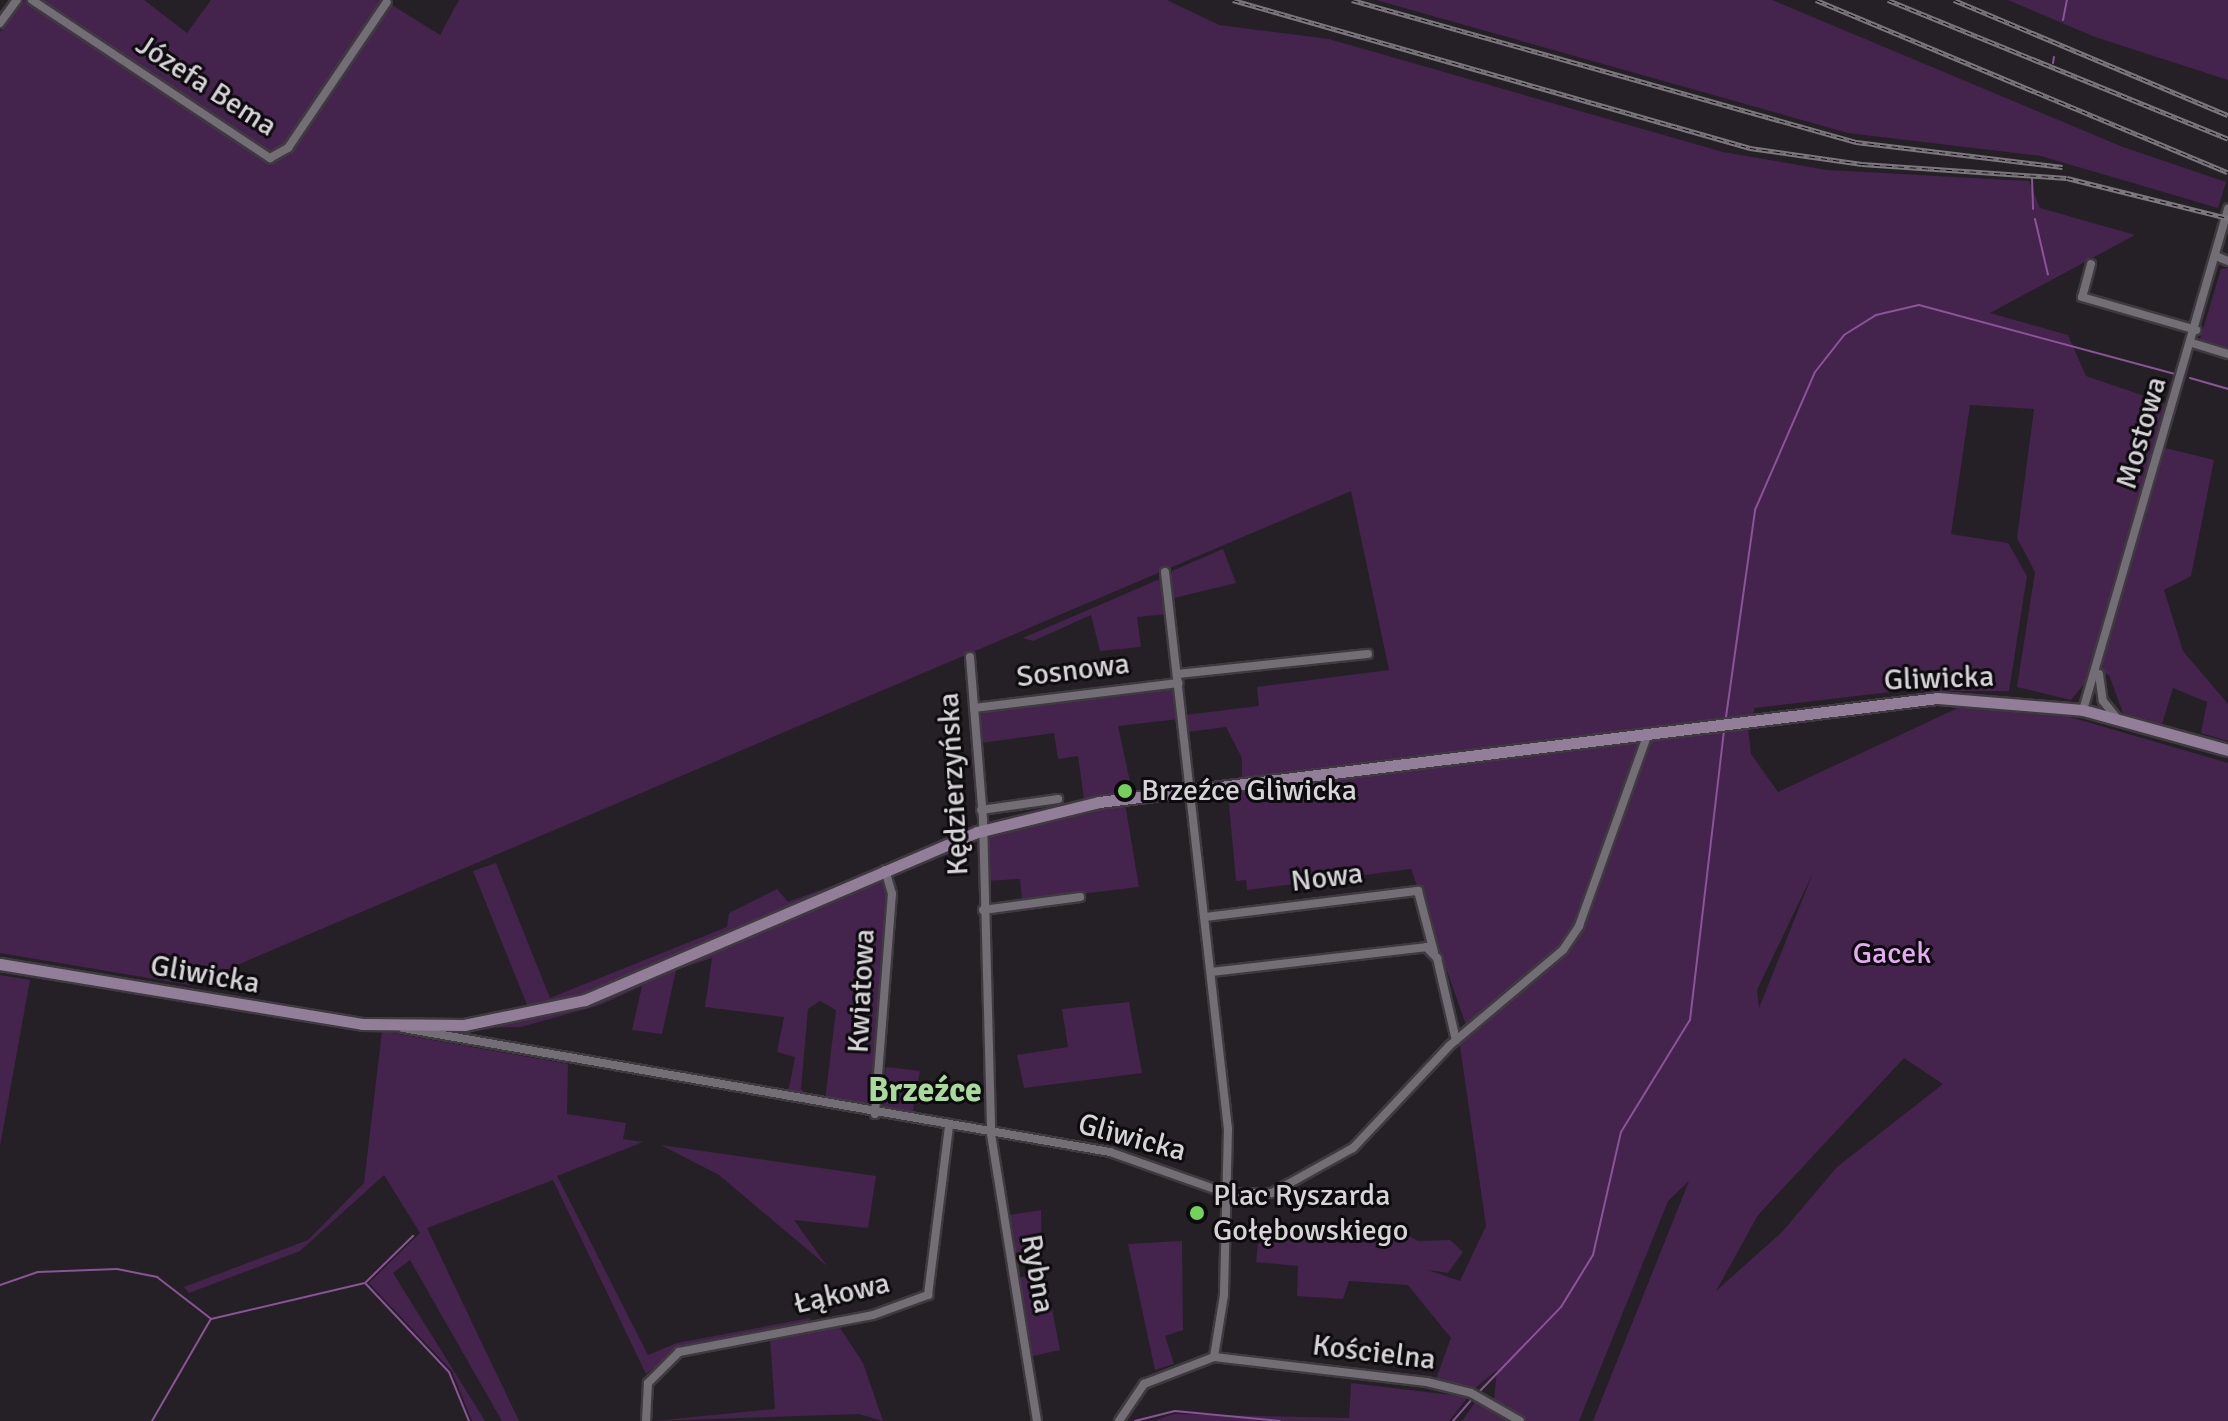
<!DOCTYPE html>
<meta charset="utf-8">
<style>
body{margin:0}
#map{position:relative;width:2228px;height:1421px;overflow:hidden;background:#252026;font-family:Signika,sans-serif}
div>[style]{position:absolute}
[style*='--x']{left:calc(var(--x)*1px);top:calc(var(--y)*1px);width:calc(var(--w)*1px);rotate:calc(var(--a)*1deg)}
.green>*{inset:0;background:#44234d}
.stream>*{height:2px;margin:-1px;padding:0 1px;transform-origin:1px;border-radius:1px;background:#8b5398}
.roads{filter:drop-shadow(2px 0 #3e3a3f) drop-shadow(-2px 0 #3e3a3f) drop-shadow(0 2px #3e3a3f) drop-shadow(0 -2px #3e3a3f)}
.minor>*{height:8px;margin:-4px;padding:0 4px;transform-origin:4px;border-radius:4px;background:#736e75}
.secondary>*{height:11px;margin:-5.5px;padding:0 5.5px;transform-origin:5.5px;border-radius:5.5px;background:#937e99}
.rail>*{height:5px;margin-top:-2.5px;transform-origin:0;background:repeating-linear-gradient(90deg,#0d0b0e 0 6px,#7b777c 0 12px);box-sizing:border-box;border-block:2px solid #7b777c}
.dots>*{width:22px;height:22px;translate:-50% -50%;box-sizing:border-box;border:4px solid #0d0b0e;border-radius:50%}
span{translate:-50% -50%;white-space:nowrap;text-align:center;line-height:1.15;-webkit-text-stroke:6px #0d0b0e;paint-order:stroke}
.street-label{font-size:30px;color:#d7d4d8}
.poi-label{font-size:30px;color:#d7d4d8}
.left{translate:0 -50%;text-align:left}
.park-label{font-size:30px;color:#e6aaf5}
.quarter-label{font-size:34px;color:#a8da9b;font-weight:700}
</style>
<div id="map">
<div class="green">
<div style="clip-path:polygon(evenodd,24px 0,144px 0,187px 33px,211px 0,384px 0,440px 35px,459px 0,1167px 0,1219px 25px,1329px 39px,1723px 152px,1827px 170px,2029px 181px,2040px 208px,2135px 235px,1990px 313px,2068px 335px,2086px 376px,2168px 404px,2157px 446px,2214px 460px,2191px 576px,2164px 590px,2183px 651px,2228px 704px,2228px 741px,2201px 733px,2207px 702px,2173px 688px,2162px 724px,2123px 713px,2109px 675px,2095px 671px,2071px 700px,2017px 687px,2035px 572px,2017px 538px,2034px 409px,1970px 405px,1951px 534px,2008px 543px,2027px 576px,2009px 691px,1899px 691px,1755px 708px,1748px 728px,1751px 754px,1778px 792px,1960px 707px,2070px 717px,2228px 763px,2228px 1421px,1593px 1421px,1689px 1181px,1668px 1201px,1579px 1421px,1462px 1421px,1476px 1401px,1493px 1409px,1497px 1370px,1474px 1389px,1436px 1379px,1451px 1338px,1408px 1285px,1349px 1281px,1343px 1299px,1297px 1296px,1298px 1266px,1256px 1262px,1258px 1244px,1304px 1232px,1393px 1227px,1418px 1241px,1450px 1240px,1463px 1252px,1448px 1273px,1428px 1270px,1460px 1281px,1486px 1226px,1460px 1046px,1466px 1025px,1411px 869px,1247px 890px,1246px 880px,1236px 881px,1228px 794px,1407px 758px,1242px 780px,1242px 758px,1226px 727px,1187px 732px,1185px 715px,1259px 706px,1257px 687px,1389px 670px,1351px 491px,190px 985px,0 953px,0 32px,24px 0,1813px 873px,1759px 1008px,1757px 990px,1813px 873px,24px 0,1904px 1058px,1943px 1084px,1837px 1167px,1782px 1232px,1716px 1291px,1758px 1215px,1904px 1058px)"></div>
<div style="clip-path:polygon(1376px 0,1772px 0,2123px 147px,2226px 182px,2218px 208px,2041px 156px,1848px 133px)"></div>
<div style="clip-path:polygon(2008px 0,2228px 0,2228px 80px,2095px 37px)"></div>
<div style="clip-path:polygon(2228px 268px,2228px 347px,2200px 339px,2221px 269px)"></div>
<div style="clip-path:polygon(1223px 549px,1236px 583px,1170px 599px,1172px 571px)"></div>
<div style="clip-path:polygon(1162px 578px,1167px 614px,1137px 617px,1141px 647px,1100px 651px,1091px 615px,1033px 641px,1023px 638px)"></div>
<div style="clip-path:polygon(1175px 687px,1179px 719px,1118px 726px,1132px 791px,1084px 799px,1078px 756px,1058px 759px,1054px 733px,981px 743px,980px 712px)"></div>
<div style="clip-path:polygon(1125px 803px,1139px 887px,1022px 901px,1020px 879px,987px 881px,987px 836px)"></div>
<div style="clip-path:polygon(496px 863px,550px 998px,727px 927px,729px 913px,777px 889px,788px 902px,861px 875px,573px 1000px,528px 1007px,473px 871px)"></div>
<div style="clip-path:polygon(884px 877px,889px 924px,873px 1110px,825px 1101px,836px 1010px,820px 1001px,808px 1009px,801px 1089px,809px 1098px,788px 1093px,795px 1057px,777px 1052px,784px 1017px,705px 1007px,712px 958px,676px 970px,662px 1034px,632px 1030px,642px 986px,600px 1005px,521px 1027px,480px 1028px,614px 996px)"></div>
<div style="clip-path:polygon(0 975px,30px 980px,0 1146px)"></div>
<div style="clip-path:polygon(1129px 1002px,1142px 1073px,1024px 1088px,1017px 1055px,1068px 1047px,1062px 1009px)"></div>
<div style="clip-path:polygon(382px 1031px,568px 1064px,567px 1114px,626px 1123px,623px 1139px,643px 1142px,557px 1176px,648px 1355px,677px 1343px,810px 1318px,810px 1324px,679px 1348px,646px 1374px,553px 1180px,427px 1228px,519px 1421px,502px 1421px,410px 1260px,393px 1273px,485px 1421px,472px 1421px,452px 1371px,369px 1283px,420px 1233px,384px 1175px,300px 1251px,189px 1293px,184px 1287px,308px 1240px,364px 1183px)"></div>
<div style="clip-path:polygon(886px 1067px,920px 1071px,912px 1115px,880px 1112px)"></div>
<div style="clip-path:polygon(661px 1145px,876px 1176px,868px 1228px,794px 1220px,827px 1266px,719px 1175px)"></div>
<div style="clip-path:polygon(1041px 1210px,1042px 1253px,1015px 1255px,1009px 1215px)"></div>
<div style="clip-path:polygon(1182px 1241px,1183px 1330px,1165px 1336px,1174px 1364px,1155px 1370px,1128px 1244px)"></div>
<div style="clip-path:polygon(1045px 1273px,1060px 1350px,1033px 1356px,1017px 1278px)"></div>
<div style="clip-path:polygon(838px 1325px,863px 1363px,883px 1421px,859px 1414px,654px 1421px,775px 1409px,770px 1338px)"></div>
<div style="clip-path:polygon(1351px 1383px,1468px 1397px,1449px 1421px,1153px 1421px,1174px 1414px,1349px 1418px)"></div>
</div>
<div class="stream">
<div style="--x:2063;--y:20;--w:20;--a:-79"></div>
<div style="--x:2053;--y:63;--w:6;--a:-81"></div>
<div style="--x:2032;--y:178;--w:31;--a:88"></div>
<div style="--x:2035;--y:219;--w:57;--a:76.9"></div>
<div style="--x:2190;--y:378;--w:40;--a:16"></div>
<div style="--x:1726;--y:717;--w:209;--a:-82"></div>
<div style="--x:1755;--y:510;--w:150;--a:-66.5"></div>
<div style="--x:1815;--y:372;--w:47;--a:-51.9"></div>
<div style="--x:1844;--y:335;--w:38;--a:-32"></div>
<div style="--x:1876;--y:315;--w:44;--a:-13.1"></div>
<div style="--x:1919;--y:305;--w:268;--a:15.1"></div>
<div style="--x:366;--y:1282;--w:66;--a:-44.4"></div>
<div style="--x:0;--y:1285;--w:40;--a:-18.9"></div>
<div style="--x:38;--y:1272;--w:79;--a:-2.2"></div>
<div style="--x:117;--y:1269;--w:41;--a:11.3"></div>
<div style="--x:157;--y:1277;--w:67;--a:37.7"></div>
<div style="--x:1478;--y:1393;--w:120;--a:-46"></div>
<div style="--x:1561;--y:1307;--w:61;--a:-58.4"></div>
<div style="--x:1593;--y:1255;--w:126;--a:-77.2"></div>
<div style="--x:1621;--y:1132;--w:132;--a:-58.4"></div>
<div style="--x:1690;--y:1020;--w:291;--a:-83.3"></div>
<div style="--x:152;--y:1421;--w:118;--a:-60"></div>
<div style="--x:211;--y:1319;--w:158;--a:-13.2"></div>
<div style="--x:365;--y:1283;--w:122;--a:46.7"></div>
<div style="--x:449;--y:1372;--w:53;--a:67.8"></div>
<div style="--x:1135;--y:1421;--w:41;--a:-14"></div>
<div style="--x:1175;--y:1411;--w:105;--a:5.4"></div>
<div style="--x:1453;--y:1421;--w:30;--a:-49"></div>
</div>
<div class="roads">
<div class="minor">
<div style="--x:32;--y:0;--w:286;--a:33.6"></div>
<div style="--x:270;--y:158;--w:21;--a:-29"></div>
<div style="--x:288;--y:148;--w:176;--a:-55.9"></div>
<div style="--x:0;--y:23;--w:29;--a:-54"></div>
<div style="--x:2216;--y:256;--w:13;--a:23"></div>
<div style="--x:2091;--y:264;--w:34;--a:105"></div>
<div style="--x:2082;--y:297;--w:119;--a:16.1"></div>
<div style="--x:2192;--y:343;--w:38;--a:17"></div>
<div style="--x:1165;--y:572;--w:561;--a:83.55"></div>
<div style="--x:1228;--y:1129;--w:166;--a:91.4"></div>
<div style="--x:1224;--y:1295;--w:63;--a:99.2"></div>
<div style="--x:970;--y:657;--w:164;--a:85.4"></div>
<div style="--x:983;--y:820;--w:314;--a:88.5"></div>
<div style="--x:991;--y:1134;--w:291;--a:80.9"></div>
<div style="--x:1177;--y:674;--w:192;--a:-6"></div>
<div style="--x:2099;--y:674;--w:27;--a:82"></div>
<div style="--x:2103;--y:701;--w:22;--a:51"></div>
<div style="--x:974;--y:708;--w:206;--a:-7"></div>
<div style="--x:2083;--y:710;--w:522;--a:-73.86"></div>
<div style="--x:981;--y:810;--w:78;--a:-8.1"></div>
<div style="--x:983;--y:910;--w:98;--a:-7.6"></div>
<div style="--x:1205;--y:917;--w:215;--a:-7"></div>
<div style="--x:1418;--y:891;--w:63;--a:75.3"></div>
<div style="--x:1211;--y:972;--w:216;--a:-6.6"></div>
<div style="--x:1426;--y:947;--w:16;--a:45"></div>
<div style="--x:1437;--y:958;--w:84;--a:77"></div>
<div style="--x:403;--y:1028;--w:718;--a:9.95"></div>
<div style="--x:1110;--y:1152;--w:123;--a:19.5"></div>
<div style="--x:1226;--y:1193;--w:46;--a:0"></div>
<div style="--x:1272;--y:1193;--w:93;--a:-29.1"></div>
<div style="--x:1353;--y:1148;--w:140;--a:-46.7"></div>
<div style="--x:1449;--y:1046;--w:149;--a:-40.1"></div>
<div style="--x:1563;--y:950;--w:29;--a:-56"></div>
<div style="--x:1579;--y:926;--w:205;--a:-70.3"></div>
<div style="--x:875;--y:1114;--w:221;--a:-85.6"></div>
<div style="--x:892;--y:894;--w:25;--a:-106"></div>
<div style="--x:646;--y:1421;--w:38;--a:-87"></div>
<div style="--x:648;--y:1383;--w:44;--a:-45"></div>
<div style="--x:679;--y:1352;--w:197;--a:-10.8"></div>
<div style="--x:873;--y:1315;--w:59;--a:-20"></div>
<div style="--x:928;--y:1295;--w:170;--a:-82.9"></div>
<div style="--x:1119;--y:1421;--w:45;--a:-56"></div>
<div style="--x:1144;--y:1384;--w:75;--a:-21.1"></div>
<div style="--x:1214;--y:1357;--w:214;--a:6.7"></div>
<div style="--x:1427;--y:1382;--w:45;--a:14"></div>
<div style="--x:1471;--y:1393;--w:56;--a:29.7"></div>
</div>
<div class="secondary">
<div style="--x:0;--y:964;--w:367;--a:9.4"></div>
<div style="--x:362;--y:1024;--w:102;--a:0.6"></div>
<div style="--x:464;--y:1025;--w:124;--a:-11.7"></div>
<div style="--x:585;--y:1000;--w:426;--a:-23.2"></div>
<div style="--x:977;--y:832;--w:126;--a:-13.8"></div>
<div style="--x:1099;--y:802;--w:845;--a:-7.07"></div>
<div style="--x:1938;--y:698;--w:145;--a:4.7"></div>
<div style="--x:2083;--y:710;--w:150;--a:15.4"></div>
</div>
</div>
<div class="rail">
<div style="--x:1233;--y:0;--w:538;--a:15.97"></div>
<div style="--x:1750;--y:148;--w:113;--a:8.1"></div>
<div style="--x:1862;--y:164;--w:205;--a:3.9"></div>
<div style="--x:2067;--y:178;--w:166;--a:14"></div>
<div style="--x:1352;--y:0;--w:524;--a:15.73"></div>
<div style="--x:1856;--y:142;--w:208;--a:6.9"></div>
<div style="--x:1816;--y:0;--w:446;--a:22.7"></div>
<div style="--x:1888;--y:0;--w:367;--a:22.2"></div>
<div style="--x:1954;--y:0;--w:297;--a:22.8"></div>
</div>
<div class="dots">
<div style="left:1125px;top:791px;background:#74d25b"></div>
<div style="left:1197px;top:1213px;background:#74d25b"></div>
</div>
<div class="street-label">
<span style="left:206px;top:86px;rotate:33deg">Józefa Bema</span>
<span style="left:2142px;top:433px;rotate:-74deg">Mostowa</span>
<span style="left:1073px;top:671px;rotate:-7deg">Sosnowa</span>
<span style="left:1939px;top:679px;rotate:-2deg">Gliwicka</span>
<span style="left:954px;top:784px;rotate:-93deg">Kędzierzyńska</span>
<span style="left:1327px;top:878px;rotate:-7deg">Nowa</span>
<span style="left:205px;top:975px;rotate:10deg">Gliwicka</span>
<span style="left:862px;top:991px;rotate:-87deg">Kwiatowa</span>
<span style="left:1132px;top:1138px;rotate:15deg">Gliwicka</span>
<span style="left:1037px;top:1274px;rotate:80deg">Rybna</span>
<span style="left:842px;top:1294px;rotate:-13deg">Łąkowa</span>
<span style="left:1374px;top:1353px;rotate:7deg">Kościelna</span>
</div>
<div class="poi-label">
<span class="left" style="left:1141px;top:791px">Brzeźce Gliwicka</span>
<span class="left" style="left:1213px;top:1213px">Plac Ryszarda<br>Gołębowskiego</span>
</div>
<div class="park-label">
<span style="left:1892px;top:954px">Gacek</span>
</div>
<div class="quarter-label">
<span style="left:925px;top:1091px">Brzeźce</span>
</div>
</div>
